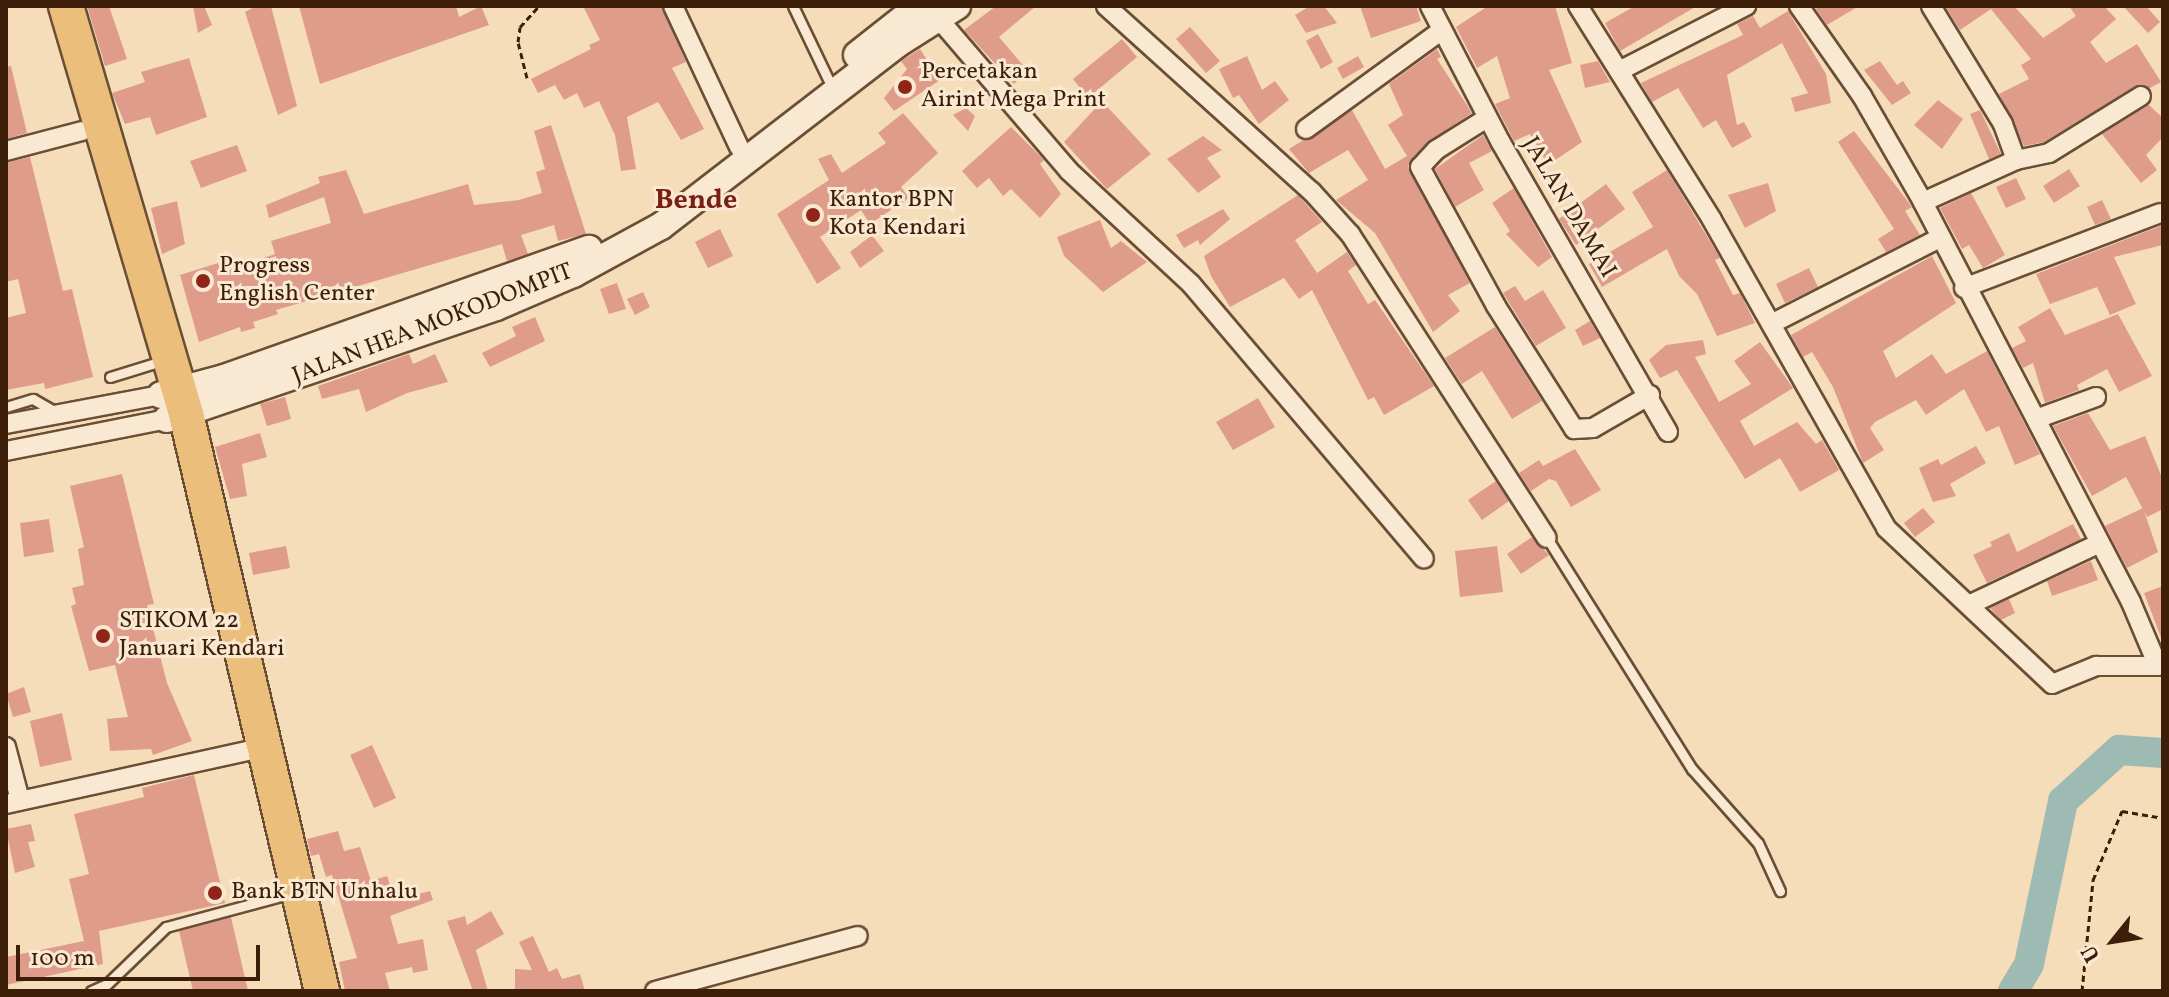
<!DOCTYPE html>
<style>
body{margin:0}
#map{position:relative;width:2169px;height:997px;overflow:hidden;background:#f6ddb9;font-family:Vollkorn,serif}
div>[style]{position:absolute}
[style*='--x']{left:calc(var(--x)*1px);top:calc(var(--y)*1px);width:calc(var(--w)*1px);rotate:calc(var(--a)*1deg)}
.river>*{height:30px;margin:-15px;padding:0 15px;transform-origin:15px;border-radius:15px;background:#9dbbb3}
.building>*{inset:0;background:#df9c8b}
.path>*{height:3px;margin-top:-1.5px;transform-origin:0;background:repeating-linear-gradient(90deg,#3c1e09 0 6px,transparent 0 10px)}
.roads{filter:drop-shadow(2px 0 #6a4e35) drop-shadow(-2px 0 #6a4e35) drop-shadow(0 2px #6a4e35) drop-shadow(0 -2px #6a4e35)}
.lane>*{height:9px;margin:-4.5px;padding:0 4.5px;transform-origin:4.5px;border-radius:4.5px;background:#f9e9d2}
.street>*{height:18px;margin:-9px;padding:0 9px;transform-origin:9px;border-radius:9px;background:#f9e9d2}
.secondary>*{height:26px;margin:-13px;padding:0 13px;transform-origin:13px;border-radius:13px;background:#f9e9d2}
.highway>*{height:34px;margin:-17px;padding:0 17px;transform-origin:17px;border-radius:17px;background:#ebbe7c}
.dots>*{width:22px;height:22px;translate:-50% -50%;box-sizing:border-box;border:4px solid #f9e9d2;border-radius:50%}
span{translate:-50% -50%;white-space:nowrap;text-align:center;line-height:1.15;-webkit-text-stroke:6px #f9e9d2;paint-order:stroke}
.poi-label{font-size:24px;color:#3c1e09}
.left{translate:0 -50%;text-align:left}
.street-label{font-size:24px;color:#3c1e09}
.quarter-label{font-size:28px;color:#7a1f14;font-weight:700}
.frame{position:absolute;inset:0;border:8px solid #3c1e09;pointer-events:none}
.north{position:absolute;left:2073px;top:901px;width:80px;height:80px;-webkit-text-stroke:6px #f9e9d2;paint-order:stroke;rotate:240deg;font-size:22px;font-weight:700;line-height:32px;text-align:center;color:#3c1e09}
.north::after{content:'';display:block;margin:auto;width:28px;height:36px;background:#3c1e09;clip-path:polygon(50% 0,100% 100%,50% 72%,0 100%)}
.scale{position:absolute;left:16px;top:945px;width:244px;height:36px;box-sizing:border-box;border:4px solid #3c1e09;border-top:0;padding-left:10px;font-size:24px;line-height:28px;white-space:nowrap;color:#3c1e09;-webkit-text-stroke:6px #f9e9d2;paint-order:stroke}
</style>
<div id="map">
<div class="river">
<div style="--x:2013;--y:991;--w:31;--a:-59"></div>
<div style="--x:2029;--y:964;--w:167;--a:-78.2"></div>
<div style="--x:2063;--y:801;--w:76;--a:-42.3"></div>
<div style="--x:2119;--y:750;--w:44;--a:3.9"></div>
</div>
<div class="building">
<div style="clip-path:polygon(87px 6px,109px 6px,127px 59px,105px 66px)"></div>
<div style="clip-path:polygon(193px 6px,204px 6px,212px 25px,198px 33px)"></div>
<div style="clip-path:polygon(256px 6px,271px 6px,297px 106px,278px 115px,245px 12px)"></div>
<div style="clip-path:polygon(299px 6px,456px 6px,459px 17px,481px 6px,489px 25px,320px 84px)"></div>
<div style="clip-path:polygon(583px 6px,661px 6px,686px 62px,672px 68px,704px 129px,681px 140px,658px 102px,627px 117px,636px 169px,621px 171px,615px 135px,599px 101px,584px 108px,577px 93px,564px 100px,555px 85px,538px 93px,531px 79px,591px 49px,589px 45px,600px 40px)"></div>
<div style="clip-path:polygon(996px 6px,1036px 6px,999px 37px,1027px 70px,1014px 84px,964px 30px)"></div>
<div style="clip-path:polygon(1310px 6px,1324px 6px,1337px 23px,1306px 33px,1295px 15px)"></div>
<div style="clip-path:polygon(1360px 6px,1416px 6px,1421px 21px,1371px 38px)"></div>
<div style="clip-path:polygon(1488px 6px,1555px 6px,1572px 63px,1549px 70px,1582px 142px,1548px 165px,1530px 134px,1514px 141px,1495px 104px,1510px 98px,1497px 56px,1477px 68px,1456px 27px)"></div>
<div style="clip-path:polygon(1635px 6px,1697px 6px,1620px 51px,1605px 23px)"></div>
<div style="clip-path:polygon(1820px 6px,1859px 6px,1827px 25px,1816px 9px)"></div>
<div style="clip-path:polygon(1945px 6px,2014px 6px,2043px 38px,2076px 16px,2069px 6px,2104px 6px,2116px 19px,2090px 42px,2106px 63px,2137px 44px,2161px 82px,2150px 88px,2135px 86px,2044px 142px,2024px 146px,1999px 94px,2029px 79px,2021px 65px,2031px 59px,1991px 9px,1960px 30px)"></div>
<div style="clip-path:polygon(2123px 6px,2146px 6px,2160px 22px,2148px 33px)"></div>
<div style="clip-path:polygon(1788px 11px,1826px 74px,1831px 103px,1795px 112px,1791px 98px,1808px 93px,1782px 43px,1727px 75px,1737px 125px,1744px 122px,1752px 137px,1732px 148px,1716px 120px,1703px 128px,1678px 88px,1652px 102px,1641px 83px,1743px 35px,1737px 24px,1753px 16px,1760px 28px)"></div>
<div style="clip-path:polygon(1190px 27px,1220px 61px,1206px 73px,1176px 39px)"></div>
<div style="clip-path:polygon(1318px 34px,1333px 62px,1321px 69px,1306px 41px)"></div>
<div style="clip-path:polygon(1122px 39px,1137px 57px,1088px 98px,1073px 79px)"></div>
<div style="clip-path:polygon(920px 49px,940px 80px,894px 111px,884px 98px,907px 69px,901px 61px)"></div>
<div style="clip-path:polygon(1437px 49px,1441px 57px,1437px 59px,1472px 113px,1428px 142px,1408px 166px,1470px 283px,1448px 295px,1460px 311px,1433px 332px,1375px 233px,1336px 200px,1368px 180px,1348px 150px,1309px 173px,1289px 149px,1352px 110px,1385px 169px,1407px 156px,1388px 125px,1403px 115px,1389px 84px)"></div>
<div style="clip-path:polygon(1247px 56px,1262px 90px,1275px 81px,1289px 100px,1259px 124px,1239px 95px,1233px 98px,1219px 69px)"></div>
<div style="clip-path:polygon(1358px 56px,1364px 67px,1343px 79px,1337px 68px)"></div>
<div style="clip-path:polygon(189px 58px,207px 117px,156px 135px,150px 117px,125px 124px,112px 93px,145px 82px,141px 72px)"></div>
<div style="clip-path:polygon(1598px 61px,1610px 82px,1585px 88px,1580px 65px)"></div>
<div style="clip-path:polygon(1880px 61px,1897px 85px,1903px 81px,1911px 93px,1892px 105px,1864px 70px)"></div>
<div style="clip-path:polygon(11px 66px,27px 133px,6px 139px,6px 67px)"></div>
<div style="clip-path:polygon(1938px 100px,1963px 119px,1942px 149px,1914px 125px)"></div>
<div style="clip-path:polygon(1102px 101px,1151px 154px,1107px 189px,1064px 142px)"></div>
<div style="clip-path:polygon(2149px 105px,2163px 118px,2163px 137px,2146px 155px,2157px 170px,2141px 183px,2102px 134px)"></div>
<div style="clip-path:polygon(966px 108px,975px 116px,968px 131px,953px 115px)"></div>
<div style="clip-path:polygon(1980px 110px,2001px 154px,1989px 159px,1970px 114px)"></div>
<div style="clip-path:polygon(903px 113px,938px 153px,901px 187px,909px 198px,870px 224px,861px 210px,820px 237px,841px 268px,817px 284px,777px 214px,829px 180px,818px 159px,831px 154px,842px 173px,886px 143px,878px 133px)"></div>
<div style="clip-path:polygon(551px 125px,586px 234px,558px 241px,554px 225px,521px 235px,528px 254px,507px 261px,502px 244px,276px 310px,278px 314px,253px 322px,255px 328px,241px 332px,240px 327px,199px 342px,180px 275px,218px 263px,221px 273px,275px 254px,271px 241px,331px 223px,324px 197px,269px 218px,266px 205px,320px 183px,318px 177px,346px 170px,364px 214px,468px 184px,474px 205px,519px 200px,542px 193px,536px 172px,545px 169px,534px 131px)"></div>
<div style="clip-path:polygon(1011px 127px,1044px 160px,1040px 164px,1061px 194px,1040px 218px,1011px 189px,1003px 196px,989px 178px,977px 188px,962px 171px)"></div>
<div style="clip-path:polygon(1854px 131px,1912px 207px,1905px 211px,1920px 235px,1886px 252px,1878px 239px,1894px 229px,1838px 142px)"></div>
<div style="clip-path:polygon(1483px 135px,1492px 151px,1469px 163px,1484px 190px,1455px 207px,1435px 169px)"></div>
<div style="clip-path:polygon(1203px 136px,1222px 150px,1207px 158px,1221px 177px,1198px 193px,1167px 159px)"></div>
<div style="clip-path:polygon(237px 145px,247px 171px,201px 188px,190px 161px)"></div>
<div style="clip-path:polygon(30px 157px,63px 291px,72px 289px,93px 377px,45px 389px,44px 383px,6px 390px,6px 318px,26px 313px,18px 279px,6px 282px,6px 163px)"></div>
<div style="clip-path:polygon(2069px 169px,2080px 186px,2054px 203px,2043px 186px)"></div>
<div style="clip-path:polygon(1667px 170px,1720px 258px,1715px 260px,1733px 295px,1740px 293px,1755px 323px,1717px 336px,1697px 294px,1679px 276px,1667px 249px,1602px 287px,1589px 264px,1653px 227px,1632px 192px)"></div>
<div style="clip-path:polygon(2016px 178px,2026px 199px,2006px 208px,1996px 187px)"></div>
<div style="clip-path:polygon(1768px 183px,1776px 211px,1745px 228px,1728px 195px)"></div>
<div style="clip-path:polygon(1606px 184px,1625px 209px,1576px 245px,1559px 219px)"></div>
<div style="clip-path:polygon(1514px 188px,1552px 257px,1538px 267px,1506px 234px,1510px 231px,1492px 203px)"></div>
<div style="clip-path:polygon(1971px 193px,2005px 255px,1983px 268px,1969px 245px,1962px 249px,1940px 208px)"></div>
<div style="clip-path:polygon(1298px 195px,1322px 222px,1295px 240px,1317px 273px,1347px 252px,1356px 265px,1348px 271px,1368px 304px,1375px 300px,1434px 386px,1384px 415px,1374px 397px,1368px 400px,1312px 290px,1299px 299px,1284px 278px,1230px 307px,1211px 276px,1204px 256px)"></div>
<div style="clip-path:polygon(2102px 200px,2111px 219px,2095px 225px,2087px 207px)"></div>
<div style="clip-path:polygon(177px 201px,185px 244px,162px 254px,151px 208px)"></div>
<div style="clip-path:polygon(1223px 209px,1230px 219px,1200px 245px,1198px 240px,1184px 248px,1176px 235px)"></div>
<div style="clip-path:polygon(1100px 220px,1111px 248px,1121px 241px,1147px 262px,1103px 292px,1064px 256px,1057px 237px)"></div>
<div style="clip-path:polygon(2163px 225px,2163px 245px,2114px 257px,2136px 304px,2110px 315px,2097px 287px,2050px 304px,2036px 274px)"></div>
<div style="clip-path:polygon(720px 229px,733px 256px,708px 268px,695px 242px)"></div>
<div style="clip-path:polygon(872px 235px,884px 251px,860px 268px,850px 252px)"></div>
<div style="clip-path:polygon(1932px 256px,1956px 303px,1883px 351px,1896px 378px,1932px 354px,1946px 374px,1987px 351px,2040px 454px,2015px 465px,1999px 426px,1986px 432px,1964px 389px,1926px 415px,1916px 400px,1875px 422px,1870px 428px,1884px 450px,1863px 463px,1833px 387px,1812px 352px,1803px 357px,1791px 335px)"></div>
<div style="clip-path:polygon(1809px 268px,1818px 287px,1785px 303px,1776px 284px)"></div>
<div style="clip-path:polygon(617px 283px,626px 309px,609px 314px,600px 289px)"></div>
<div style="clip-path:polygon(1515px 286px,1525px 301px,1543px 290px,1566px 328px,1536px 346px,1503px 293px)"></div>
<div style="clip-path:polygon(643px 292px,650px 307px,635px 315px,627px 299px)"></div>
<div style="clip-path:polygon(2050px 308px,2065px 335px,2118px 314px,2152px 376px,2119px 392px,2107px 369px,2077px 385px,2079px 390px,2045px 403px,2033px 363px,2023px 368px,2012px 348px,2026px 341px,2018px 327px)"></div>
<div style="clip-path:polygon(535px 317px,545px 341px,490px 367px,482px 353px,516px 336px,512px 327px)"></div>
<div style="clip-path:polygon(1590px 321px,1600px 338px,1583px 346px,1575px 330px)"></div>
<div style="clip-path:polygon(1495px 327px,1542px 401px,1512px 419px,1482px 371px,1462px 384px,1445px 358px)"></div>
<div style="clip-path:polygon(1703px 340px,1706px 354px,1695px 357px,1719px 402px,1751px 384px,1734px 361px,1760px 342px,1793px 388px,1740px 421px,1754px 446px,1797px 422px,1816px 444px,1822px 440px,1839px 470px,1800px 492px,1780px 458px,1745px 479px,1677px 370px,1660px 378px,1649px 360px,1666px 345px)"></div>
<div style="clip-path:polygon(409px 354px,413px 364px,435px 354px,448px 382px,407px 393px,366px 412px,359px 389px,322px 399px,318px 386px)"></div>
<div style="clip-path:polygon(285px 397px,291px 419px,267px 426px,260px 404px)"></div>
<div style="clip-path:polygon(1258px 398px,1275px 427px,1233px 450px,1216px 422px)"></div>
<div style="clip-path:polygon(2088px 413px,2110px 450px,2145px 436px,2163px 480px,2163px 509px,2147px 517px,2126px 477px,2092px 496px,2053px 426px)"></div>
<div style="clip-path:polygon(260px 433px,267px 457px,242px 464px,247px 496px,230px 499px,215px 447px)"></div>
<div style="clip-path:polygon(1976px 446px,1986px 463px,1950px 484px,1956px 496px,1933px 502px,1919px 468px,1938px 459px,1941px 465px)"></div>
<div style="clip-path:polygon(1575px 449px,1601px 490px,1571px 507px,1556px 481px,1549px 479px,1531px 491px,1519px 473px,1539px 460px,1543px 466px)"></div>
<div style="clip-path:polygon(122px 474px,154px 604px,147px 605px,167px 683px,192px 741px,153px 755px,151px 749px,110px 751px,107px 719px,128px 717px,115px 665px,89px 671px,71px 606px,76px 604px,72px 588px,84px 585px,78px 549px,84px 547px,70px 486px)"></div>
<div style="clip-path:polygon(1496px 481px,1509px 501px,1482px 520px,1468px 500px)"></div>
<div style="clip-path:polygon(1923px 508px,1935px 522px,1915px 537px,1904px 523px)"></div>
<div style="clip-path:polygon(2143px 508px,2158px 552px,2127px 568px,2105px 526px)"></div>
<div style="clip-path:polygon(49px 519px,54px 552px,24px 557px,20px 523px)"></div>
<div style="clip-path:polygon(2073px 524px,2081px 539px,1987px 583px,1973px 555px,1992px 546px,1990px 542px,2009px 533px,2017px 552px)"></div>
<div style="clip-path:polygon(1532px 537px,1549px 555px,1521px 574px,1507px 554px)"></div>
<div style="clip-path:polygon(286px 546px,290px 568px,253px 575px,249px 553px)"></div>
<div style="clip-path:polygon(1497px 546px,1503px 592px,1460px 597px,1455px 551px)"></div>
<div style="clip-path:polygon(2091px 561px,2098px 580px,2052px 596px,2047px 581px)"></div>
<div style="clip-path:polygon(2163px 586px,2163px 639px,2162px 640px,2144px 593px)"></div>
<div style="clip-path:polygon(2009px 599px,2015px 613px,2001px 620px,1990px 608px)"></div>
<div style="clip-path:polygon(24px 687px,31px 712px,13px 717px,6px 694px)"></div>
<div style="clip-path:polygon(62px 713px,72px 760px,40px 767px,30px 721px)"></div>
<div style="clip-path:polygon(372px 745px,396px 798px,374px 808px,350px 755px)"></div>
<div style="clip-path:polygon(194px 775px,225px 903px,99px 931px,103px 964px,6px 985px,6px 957px,84px 941px,69px 879px,89px 874px,74px 814px,144px 797px,142px 788px)"></div>
<div style="clip-path:polygon(31px 824px,35px 841px,28px 842px,35px 867px,15px 873px,6px 829px)"></div>
<div style="clip-path:polygon(338px 831px,344px 851px,360px 847px,371px 881px,387px 876px,395px 900px,430px 891px,433px 900px,390px 916px,398px 944px,423px 939px,428px 970px,413px 973px,412px 967px,385px 973px,390px 991px,345px 991px,339px 962px,357px 958px,332px 875px,326px 877px,319px 854px,311px 856px,307px 839px)"></div>
<div style="clip-path:polygon(491px 911px,504px 934px,476px 950px,488px 991px,473px 991px,447px 921px,465px 916px,467px 925px)"></div>
<div style="clip-path:polygon(231px 917px,248px 991px,193px 991px,179px 931px)"></div>
<div style="clip-path:polygon(533px 936px,549px 972px,557px 968px,562px 979px,580px 974px,585px 991px,515px 991px,515px 969px,532px 970px,519px 942px)"></div>
</div>
<div class="path">
<div style="--x:527;--y:78;--w:37;--a:-104"></div>
<div style="--x:518;--y:42;--w:15;--a:-82"></div>
<div style="--x:520;--y:27;--w:28;--a:-48"></div>
<div style="--x:2082;--y:991;--w:112;--a:-84.3"></div>
<div style="--x:2093;--y:880;--w:75;--a:-67.2"></div>
<div style="--x:2122;--y:811;--w:42;--a:9.7"></div>
</div>
<div class="roads">
<div class="lane">
<div style="--x:793;--y:6;--w:81;--a:64.4"></div>
<div style="--x:110;--y:377;--w:44;--a:-17.2"></div>
<div style="--x:6;--y:407;--w:28;--a:-17"></div>
<div style="--x:33;--y:399;--w:28;--a:30"></div>
<div style="--x:1547;--y:538;--w:273;--a:57.9"></div>
<div style="--x:1692;--y:769;--w:99;--a:48.3"></div>
<div style="--x:1758;--y:843;--w:53;--a:65.4"></div>
<div style="--x:91;--y:991;--w:17;--a:-24"></div>
<div style="--x:107;--y:984;--w:82;--a:-44"></div>
<div style="--x:166;--y:927;--w:115;--a:-15.1"></div>
</div>
<div class="street">
<div style="--x:673;--y:6;--w:156;--a:64.9"></div>
<div style="--x:1106;--y:6;--w:278;--a:42.1"></div>
<div style="--x:1312;--y:192;--w:57;--a:47.9"></div>
<div style="--x:1350;--y:234;--w:362;--a:57.1"></div>
<div style="--x:1430;--y:6;--w:152;--a:62.6"></div>
<div style="--x:1500;--y:141;--w:336;--a:60"></div>
<div style="--x:1578;--y:6;--w:252;--a:57.9"></div>
<div style="--x:1712;--y:220;--w:354;--a:60.5"></div>
<div style="--x:1886;--y:528;--w:228;--a:43.2"></div>
<div style="--x:2052;--y:684;--w:48;--a:-22.2"></div>
<div style="--x:2096;--y:666;--w:62;--a:0"></div>
<div style="--x:2158;--y:666;--w:69;--a:-112.9"></div>
<div style="--x:2131;--y:602;--w:451;--a:-117.5"></div>
<div style="--x:1923;--y:202;--w:122;--a:-119.9"></div>
<div style="--x:1862;--y:96;--w:110;--a:-125"></div>
<div style="--x:938;--y:18;--w:201;--a:49.4"></div>
<div style="--x:1069;--y:171;--w:166;--a:42.8"></div>
<div style="--x:1191;--y:284;--w:360;--a:49.7"></div>
<div style="--x:1619;--y:71;--w:143;--a:-27.1"></div>
<div style="--x:1487;--y:118;--w:60;--a:147.9"></div>
<div style="--x:1436;--y:150;--w:23;--a:133"></div>
<div style="--x:1420;--y:167;--w:158;--a:61.3"></div>
<div style="--x:1496;--y:306;--w:146;--a:57.6"></div>
<div style="--x:1574;--y:429;--w:19;--a:-3"></div>
<div style="--x:1593;--y:428;--w:66;--a:-30.1"></div>
<div style="--x:1306;--y:129;--w:167;--a:-36"></div>
<div style="--x:6;--y:151;--w:79;--a:-14.7"></div>
<div style="--x:2016;--y:160;--w:34;--a:-12"></div>
<div style="--x:2049;--y:153;--w:108;--a:-31.8"></div>
<div style="--x:1923;--y:202;--w:102;--a:-24.3"></div>
<div style="--x:2016;--y:160;--w:38;--a:-110"></div>
<div style="--x:2003;--y:124;--w:138;--a:-121.4"></div>
<div style="--x:1964;--y:288;--w:210;--a:-20.9"></div>
<div style="--x:1773;--y:323;--w:187;--a:-27"></div>
<div style="--x:2036;--y:419;--w:64;--a:-20.1"></div>
<div style="--x:6;--y:424;--w:158;--a:-10.6"></div>
<div style="--x:6;--y:451;--w:164;--a:-11.2"></div>
<div style="--x:1971;--y:604;--w:140;--a:-25.3"></div>
<div style="--x:6;--y:747;--w:55;--a:75.2"></div>
<div style="--x:6;--y:804;--w:265;--a:-12.4"></div>
<div style="--x:655;--y:991;--w:210;--a:-15.2"></div>
</div>
<div class="secondary">
<div style="--x:857;--y:55;--w:79;--a:-38.3"></div>
<div style="--x:161;--y:395;--w:65;--a:-15.1"></div>
<div style="--x:224;--y:378;--w:387;--a:-19.5"></div>
<div style="--x:167;--y:419;--w:348;--a:-18.8"></div>
<div style="--x:496;--y:307;--w:84;--a:-23.2"></div>
<div style="--x:573;--y:274;--w:100;--a:-28.6"></div>
<div style="--x:661;--y:226;--w:298;--a:-37.6"></div>
<div style="--x:897;--y:44;--w:71;--a:-32.3"></div>
</div>
<div class="highway">
<div style="--x:66;--y:6;--w:425;--a:73.6"></div>
<div style="--x:186;--y:414;--w:593;--a:76.74"></div>
</div>
</div>
<div class="dots">
<div style="left:905px;top:87px;background:#8f2418"></div>
<div style="left:813px;top:215px;background:#8f2418"></div>
<div style="left:203px;top:281px;background:#8f2418"></div>
<div style="left:103px;top:636px;background:#8f2418"></div>
<div style="left:215px;top:893px;background:#8f2418"></div>
</div>
<div class="poi-label">
<span class="left" style="left:921px;top:87px">Percetakan<br>Airint Mega Print</span>
<span class="left" style="left:829px;top:215px">Kantor BPN<br>Kota Kendari</span>
<span class="left" style="left:219px;top:281px">Progress<br>English Center</span>
<span class="left" style="left:119px;top:636px">STIKOM 22<br>Januari Kendari</span>
<span class="left" style="left:231px;top:893px">Bank BTN Unhalu</span>
</div>
<div class="street-label">
<span style="left:1568px;top:208px;rotate:59deg">JALAN DAMAI</span>
<span style="left:433px;top:325px;rotate:-21deg">JALAN HEA MOKODOMPIT</span>
</div>
<div class="quarter-label">
<span style="left:696px;top:201px">Bende</span>
</div>
<div class="frame"></div>
<div class="north">U</div>
<div class="scale">100 m</div>
</div>
